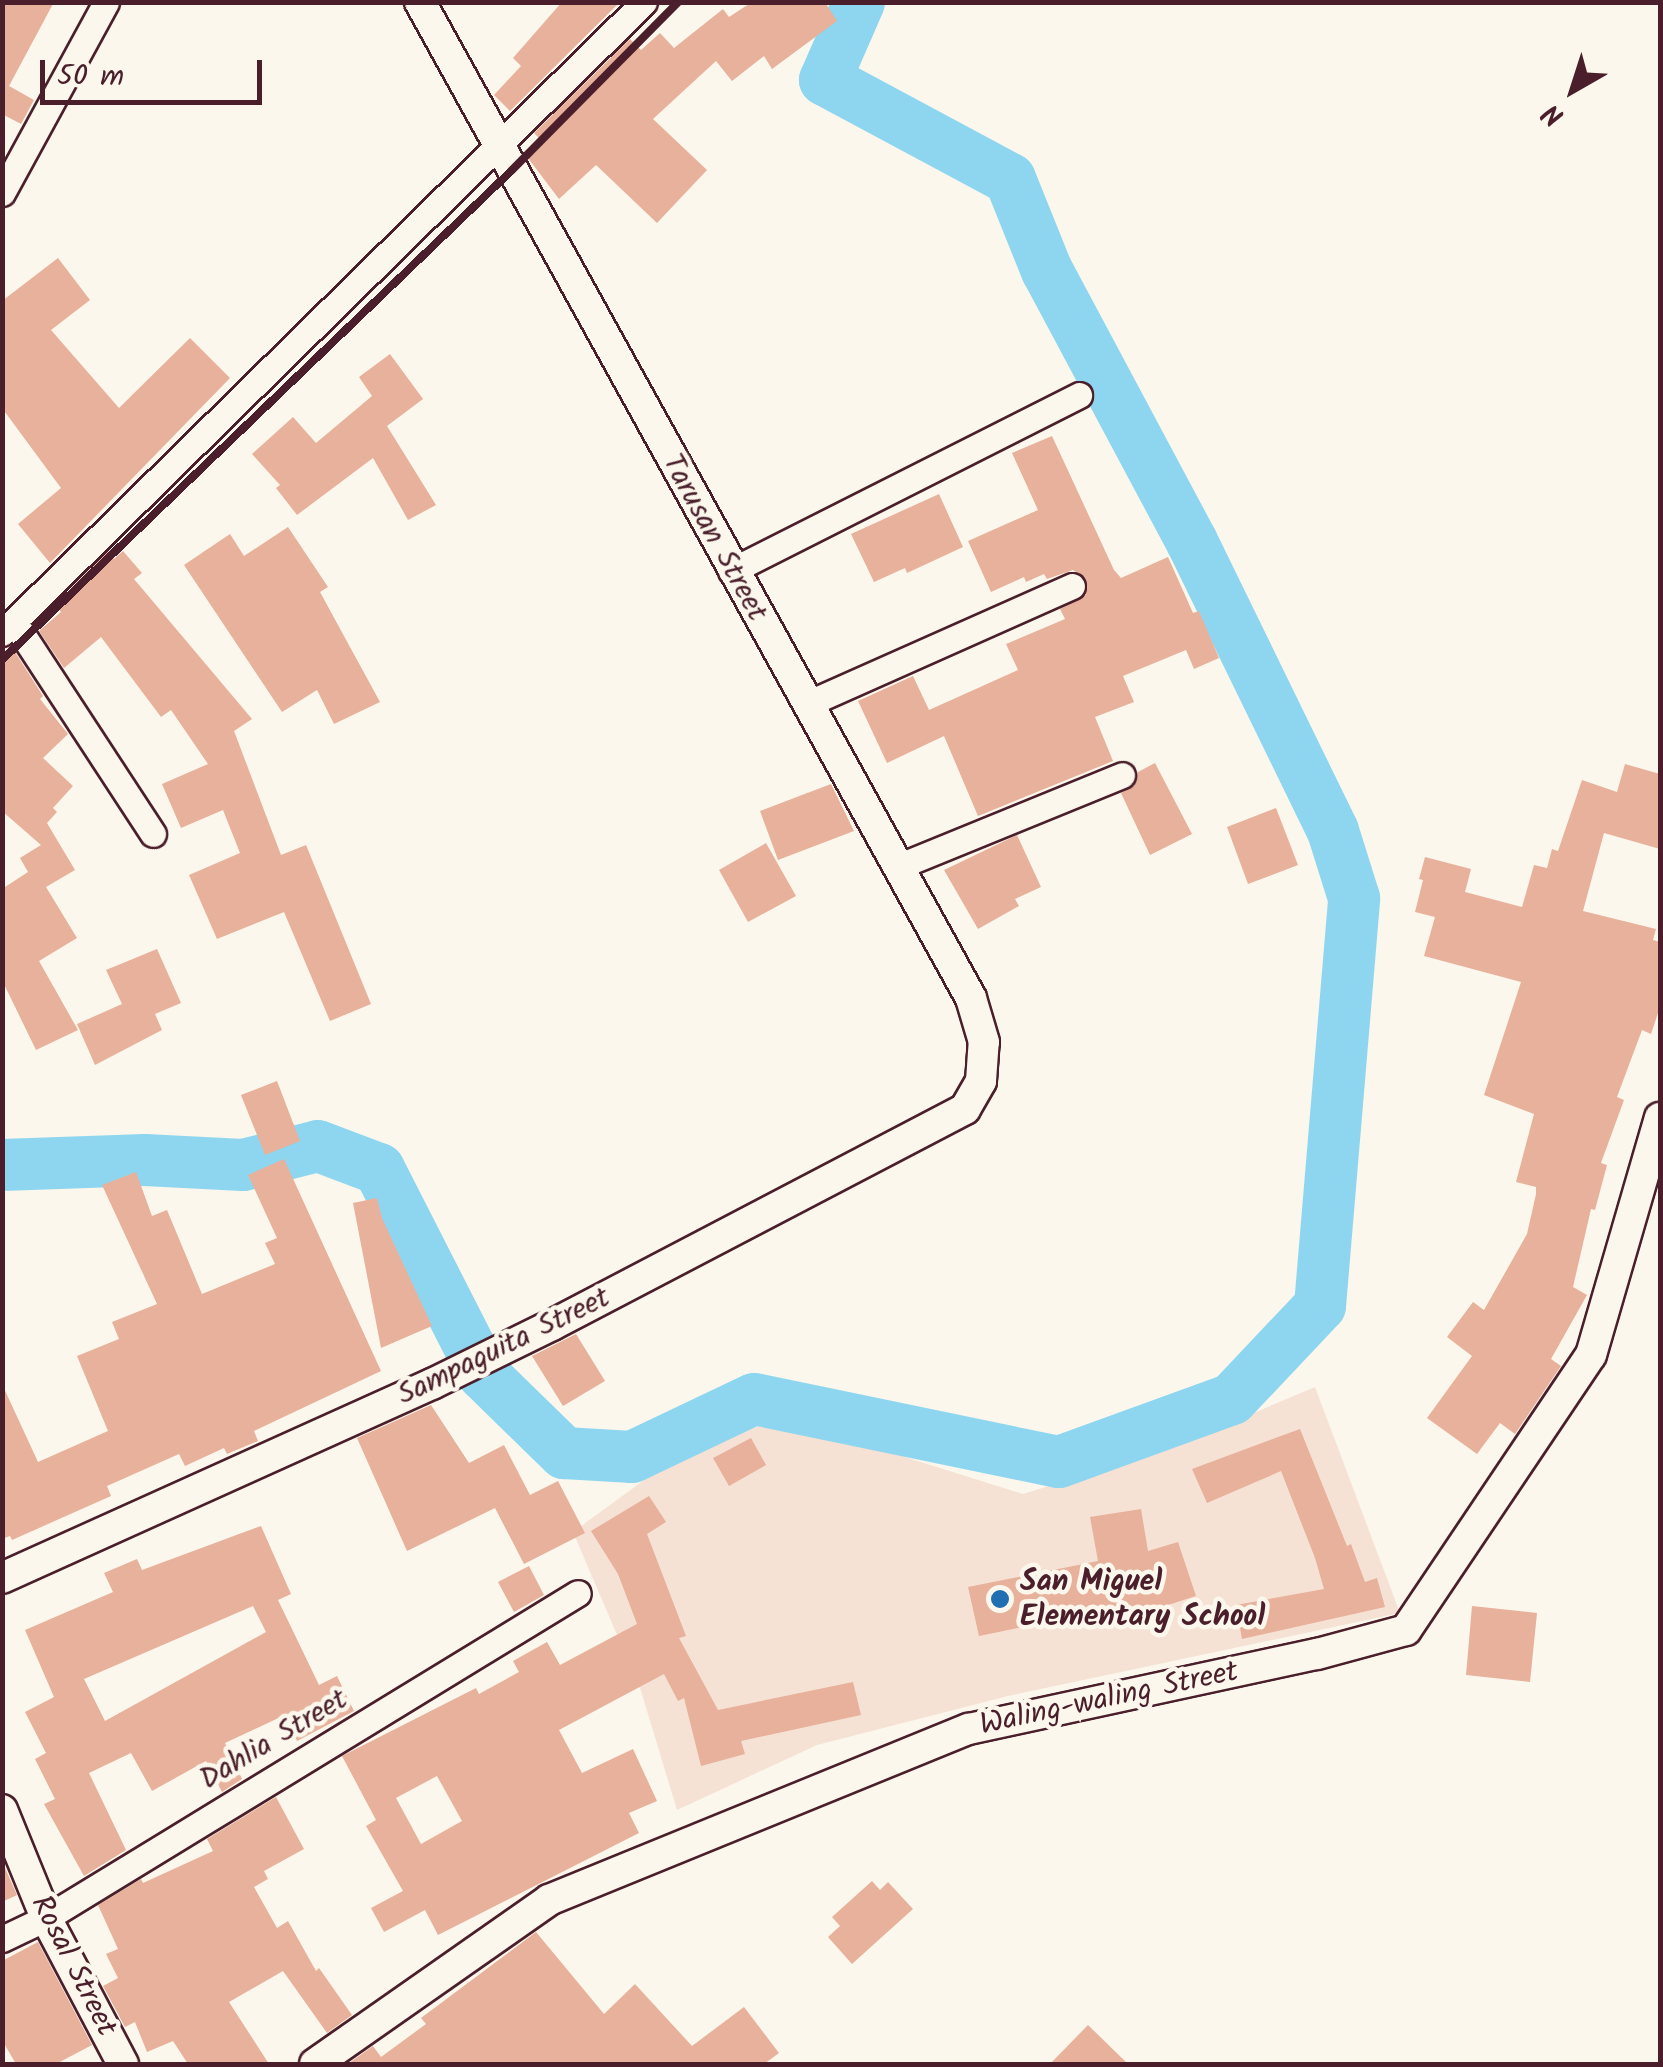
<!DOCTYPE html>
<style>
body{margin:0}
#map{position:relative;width:1663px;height:2067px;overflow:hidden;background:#fbf7ec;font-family:Kalam,sans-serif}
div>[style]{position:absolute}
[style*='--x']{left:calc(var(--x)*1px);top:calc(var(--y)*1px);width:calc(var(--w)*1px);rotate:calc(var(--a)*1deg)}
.built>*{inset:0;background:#f5e2d4}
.river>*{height:52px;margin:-26px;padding:0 26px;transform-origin:26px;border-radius:26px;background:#8ed6f0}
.building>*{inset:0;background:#e7b19b}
.roads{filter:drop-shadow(2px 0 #4a1f2b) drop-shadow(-2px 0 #4a1f2b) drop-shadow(0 2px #4a1f2b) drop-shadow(0 -2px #4a1f2b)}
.minor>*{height:25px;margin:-12.5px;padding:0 12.5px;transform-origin:12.5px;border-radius:12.5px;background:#fbf7ec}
.tertiary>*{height:30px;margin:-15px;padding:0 15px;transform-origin:15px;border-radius:15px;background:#fbf7ec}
.rail>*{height:8px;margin:-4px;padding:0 4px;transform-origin:4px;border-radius:4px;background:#4a1f2b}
.dots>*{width:28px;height:28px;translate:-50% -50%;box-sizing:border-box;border:5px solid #fbf7ec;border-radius:50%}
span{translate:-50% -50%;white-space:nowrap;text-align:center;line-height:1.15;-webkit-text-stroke:9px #fbf7ec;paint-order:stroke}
.street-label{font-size:30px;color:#4a1f2b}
.poi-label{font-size:30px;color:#4a1f2b;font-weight:700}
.left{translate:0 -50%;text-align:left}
.frame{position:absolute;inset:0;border:5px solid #4a1f2b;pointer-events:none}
.north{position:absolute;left:1523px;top:40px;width:100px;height:100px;-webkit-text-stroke:8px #fbf7ec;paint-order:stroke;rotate:219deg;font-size:28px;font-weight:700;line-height:40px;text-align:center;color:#4a1f2b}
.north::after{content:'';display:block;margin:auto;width:35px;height:45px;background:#4a1f2b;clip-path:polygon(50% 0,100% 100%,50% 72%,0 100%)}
.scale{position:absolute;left:40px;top:60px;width:222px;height:45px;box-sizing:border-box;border:5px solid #4a1f2b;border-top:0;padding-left:12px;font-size:30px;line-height:35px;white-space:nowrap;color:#4a1f2b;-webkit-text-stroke:8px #fbf7ec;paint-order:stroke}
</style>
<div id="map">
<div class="built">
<div style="clip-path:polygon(1315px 1387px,1400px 1613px,1008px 1696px,817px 1745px,677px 1810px,641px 1691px,573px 1532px,688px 1448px,773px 1422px,854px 1441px,1023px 1494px,1176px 1446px)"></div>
</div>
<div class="river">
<div style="--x:2;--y:1165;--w:143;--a:-2"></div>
<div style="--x:145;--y:1160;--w:98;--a:2.9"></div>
<div style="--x:243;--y:1165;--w:77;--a:-14.2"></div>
<div style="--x:318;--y:1146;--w:65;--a:20.7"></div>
<div style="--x:379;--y:1169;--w:231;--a:63"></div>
<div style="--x:484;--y:1375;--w:112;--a:44.3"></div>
<div style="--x:564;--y:1453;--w:68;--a:3.4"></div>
<div style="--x:632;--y:1457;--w:135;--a:-25.4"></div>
<div style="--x:754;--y:1399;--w:311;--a:11.7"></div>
<div style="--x:1059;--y:1462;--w:184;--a:-20"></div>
<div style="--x:1232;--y:1399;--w:128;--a:-46.6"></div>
<div style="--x:1320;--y:1306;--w:409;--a:-85.2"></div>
<div style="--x:1354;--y:898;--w:70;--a:-107.4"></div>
<div style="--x:1333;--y:831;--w:322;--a:-116"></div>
<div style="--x:1192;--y:542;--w:307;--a:-118.1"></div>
<div style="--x:1047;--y:271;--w:99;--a:-111.9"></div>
<div style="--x:1010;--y:179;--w:210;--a:-151.8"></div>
<div style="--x:825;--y:80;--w:85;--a:-66.4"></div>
</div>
<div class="building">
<div style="clip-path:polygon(2px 2px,54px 2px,9px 86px,34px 100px,21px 124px,2px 114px)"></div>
<div style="clip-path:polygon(562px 2px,620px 2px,510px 111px,494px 95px,521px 66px,513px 58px)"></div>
<div style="clip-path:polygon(752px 2px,825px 2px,837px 21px,772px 69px,764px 56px,732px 81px,716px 61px,653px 119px,707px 170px,657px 223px,596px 165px,559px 199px,528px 158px,544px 143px,534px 133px,630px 39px,641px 50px,660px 33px,674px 48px,723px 9px,729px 17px)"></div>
<div style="clip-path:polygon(58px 258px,90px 300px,51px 330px,119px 408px,190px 338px,230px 378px,50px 563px,18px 524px,61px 488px,2px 408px,2px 301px)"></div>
<div style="clip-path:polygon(390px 354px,423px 399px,387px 426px,436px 505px,408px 520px,373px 458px,297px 515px,276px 488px,280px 485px,252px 454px,293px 417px,316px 443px,372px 396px,359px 377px)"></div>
<div style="clip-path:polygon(1052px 436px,1114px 570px,1121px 578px,1168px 557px,1193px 613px,1199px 611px,1219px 658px,1194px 669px,1186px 650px,1123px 676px,1134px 702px,1095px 717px,1113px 761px,978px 816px,944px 736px,887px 763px,858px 701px,913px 676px,929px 710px,1018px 670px,1006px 644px,1065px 619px,1060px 609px,1086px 595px,1086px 579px,1073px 570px,1047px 579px,1044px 574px,1026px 582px,1024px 577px,991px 592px,968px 541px,1038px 510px,1012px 453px)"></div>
<div style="clip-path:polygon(939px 494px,963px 547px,907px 573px,905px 568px,874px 582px,851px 534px)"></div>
<div style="clip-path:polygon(288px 527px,328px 587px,320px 592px,380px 702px,334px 724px,317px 690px,282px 712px,184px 565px,230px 534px,244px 556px)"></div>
<div style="clip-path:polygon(108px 551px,114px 559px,123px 551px,142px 573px,134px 579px,252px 719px,234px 731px,281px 855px,306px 845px,371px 1004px,330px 1021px,284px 912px,217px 939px,189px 875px,240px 853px,223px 810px,181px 828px,162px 784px,208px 764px,171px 710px,161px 717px,101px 637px,64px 668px,39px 631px,61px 612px,58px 608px,75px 593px,71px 588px)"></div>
<div style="clip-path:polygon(15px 652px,43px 696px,40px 699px,68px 734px,43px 758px,73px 786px,53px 808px,57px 812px,47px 823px,75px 870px,46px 887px,77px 938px,39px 961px,78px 1030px,36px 1050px,2px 980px,2px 889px,28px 872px,20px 858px,41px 845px,2px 811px,2px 663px)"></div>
<div style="clip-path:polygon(1155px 763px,1192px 834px,1150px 855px,1121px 793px,1134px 786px,1138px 772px)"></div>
<div style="clip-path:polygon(1625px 764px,1660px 774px,1660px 849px,1604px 833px,1583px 911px,1656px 929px,1653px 940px,1660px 942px,1660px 1007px,1651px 1034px,1642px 1030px,1617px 1097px,1624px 1100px,1601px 1163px,1607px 1165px,1595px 1210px,1591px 1209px,1573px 1287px,1587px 1295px,1551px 1359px,1561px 1366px,1515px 1434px,1500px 1423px,1477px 1454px,1427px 1418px,1472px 1356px,1447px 1337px,1473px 1302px,1484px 1310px,1527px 1234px,1536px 1194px,1536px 1187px,1516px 1182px,1534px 1114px,1484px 1095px,1521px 982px,1424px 956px,1435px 917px,1415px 912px,1423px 880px,1419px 879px,1425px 857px,1471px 869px,1465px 892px,1522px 907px,1534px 865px,1547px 868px,1552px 849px,1558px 851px,1582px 780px,1617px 792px)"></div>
<div style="clip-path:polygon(831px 784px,854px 831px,778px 860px,760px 811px)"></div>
<div style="clip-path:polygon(1276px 808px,1298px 865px,1248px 884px,1227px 827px)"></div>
<div style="clip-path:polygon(1017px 835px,1041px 887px,1015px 899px,1019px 906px,978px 929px,944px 870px)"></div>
<div style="clip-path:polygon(766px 843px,796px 896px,748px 922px,719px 870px)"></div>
<div style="clip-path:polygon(157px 949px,181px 1003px,155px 1014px,162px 1030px,95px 1065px,77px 1024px,122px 1004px,106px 970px)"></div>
<div style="clip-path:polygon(277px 1081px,300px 1141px,265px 1155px,241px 1095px)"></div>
<div style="clip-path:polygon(284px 1159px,381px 1371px,254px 1431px,258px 1441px,227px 1454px,224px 1448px,185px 1466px,179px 1454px,107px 1486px,111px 1496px,12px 1540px,10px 1536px,2px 1539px,2px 1384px,38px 1462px,108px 1431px,77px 1356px,119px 1339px,112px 1322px,157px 1304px,102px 1185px,136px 1172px,152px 1216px,167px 1210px,202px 1294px,275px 1264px,265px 1243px,277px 1238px,248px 1175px)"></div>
<div style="clip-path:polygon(377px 1198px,382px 1218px,432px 1326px,381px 1348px,353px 1203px)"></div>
<div style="clip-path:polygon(576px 1334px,605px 1381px,563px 1406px,532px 1356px)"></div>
<div style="clip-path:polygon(431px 1405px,469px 1463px,504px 1445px,530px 1495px,558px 1481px,585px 1533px,524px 1564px,495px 1508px,407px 1551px,357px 1438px)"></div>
<div style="clip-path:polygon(1300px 1429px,1347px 1546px,1351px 1544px,1365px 1582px,1377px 1578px,1385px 1607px,1242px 1639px,1236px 1605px,1324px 1589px,1315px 1558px,1281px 1471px,1207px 1503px,1192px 1469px)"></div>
<div style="clip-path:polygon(751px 1438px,766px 1465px,729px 1486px,713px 1458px)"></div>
<div style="clip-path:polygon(evenodd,649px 1496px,666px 1522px,647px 1534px,686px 1636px,679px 1638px,718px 1710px,853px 1682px,861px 1715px,741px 1741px,745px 1754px,701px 1766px,684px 1698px,678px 1701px,664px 1674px,559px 1730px,582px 1773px,633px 1749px,657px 1801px,629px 1813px,639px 1833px,438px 1935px,425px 1910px,384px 1932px,371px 1908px,403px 1891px,366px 1826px,376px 1820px,342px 1756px,476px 1688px,479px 1694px,519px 1672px,513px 1661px,547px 1642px,560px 1665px,637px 1624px,618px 1574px,591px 1531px,649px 1496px,437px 1776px,462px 1821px,421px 1844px,396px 1798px,437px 1776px)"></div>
<div style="clip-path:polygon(1141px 1509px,1148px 1551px,1178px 1542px,1196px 1596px,1124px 1619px,1120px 1607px,979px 1636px,968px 1587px,1098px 1561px,1090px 1517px)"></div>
<div style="clip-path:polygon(evenodd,261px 1526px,291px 1594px,278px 1600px,319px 1685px,337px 1676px,354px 1711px,297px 1741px,285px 1715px,225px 1743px,242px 1779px,222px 1792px,206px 1761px,152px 1791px,131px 1753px,89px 1773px,126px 1850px,84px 1876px,44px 1804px,55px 1799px,35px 1759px,46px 1753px,25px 1712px,54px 1697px,25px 1630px,113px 1592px,104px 1573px,137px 1559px,142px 1570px,261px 1526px,253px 1606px,266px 1632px,105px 1721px,84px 1679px,253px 1606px)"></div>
<div style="clip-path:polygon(529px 1566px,544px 1595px,514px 1612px,498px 1582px)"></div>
<div style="clip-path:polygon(1472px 1606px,1537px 1613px,1530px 1682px,1466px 1675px)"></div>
<div style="clip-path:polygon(276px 1797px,304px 1849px,264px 1871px,268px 1879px,254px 1887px,277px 1928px,288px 1921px,316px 1971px,319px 1968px,352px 2015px,327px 2033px,283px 1971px,229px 2002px,269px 2064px,188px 2064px,173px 2041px,147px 2052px,135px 2022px,125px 2027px,103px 1986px,118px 1978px,106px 1954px,118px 1949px,98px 1905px,141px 1879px,143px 1883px,213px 1851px,207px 1839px)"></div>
<div style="clip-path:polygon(2px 1861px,17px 1895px,2px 1902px)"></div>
<div style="clip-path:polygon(872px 1881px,880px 1890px,888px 1882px,913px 1909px,852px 1964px,828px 1937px,840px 1926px,832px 1917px)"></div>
<div style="clip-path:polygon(536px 1932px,604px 2014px,635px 1984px,692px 2046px,744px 2007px,779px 2053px,764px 2064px,349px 2063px,373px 2046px,381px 2057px,426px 2024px,421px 2018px)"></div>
<div style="clip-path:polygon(38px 1942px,92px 2045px,56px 2064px,16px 2064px,2px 2040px,2px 1961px)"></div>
<div style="clip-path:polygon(1088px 2025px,1128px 2064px,1050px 2064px)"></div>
</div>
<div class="roads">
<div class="minor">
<div style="--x:2;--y:193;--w:217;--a:-61.4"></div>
<div style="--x:731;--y:571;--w:390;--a:-26.8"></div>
<div style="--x:15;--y:623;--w:252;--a:56.8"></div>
<div style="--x:2;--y:633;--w:900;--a:-44.5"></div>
<div style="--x:807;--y:704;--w:290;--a:-24"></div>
<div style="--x:897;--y:867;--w:243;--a:-22.2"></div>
<div style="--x:2;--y:1939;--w:49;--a:-25.5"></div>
<div style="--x:46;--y:1918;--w:623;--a:-31.42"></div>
</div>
<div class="tertiary">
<div style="--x:2;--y:1578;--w:472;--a:-24.3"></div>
<div style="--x:432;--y:1384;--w:134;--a:-26.2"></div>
<div style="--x:552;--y:1325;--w:466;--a:-27.6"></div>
<div style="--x:965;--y:1109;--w:32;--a:-60"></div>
<div style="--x:981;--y:1081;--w:39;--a:-86"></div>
<div style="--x:984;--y:1042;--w:46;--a:-106.5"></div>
<div style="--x:971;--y:998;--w:1138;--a:-118.95"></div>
<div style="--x:2;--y:1810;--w:117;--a:67.8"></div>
<div style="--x:46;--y:1918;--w:165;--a:62.2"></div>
<div style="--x:315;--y:2064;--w:286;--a:-35"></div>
<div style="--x:549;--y:1900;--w:453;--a:-22.2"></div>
<div style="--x:969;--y:1729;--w:356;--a:-12.2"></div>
<div style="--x:1317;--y:1654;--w:92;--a:-15.1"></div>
<div style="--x:1406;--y:1630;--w:331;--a:-56.1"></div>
<div style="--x:1591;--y:1355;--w:247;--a:-73.8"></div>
</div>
</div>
<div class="rail">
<div style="--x:2;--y:660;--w:707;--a:-43.85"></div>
<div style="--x:512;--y:170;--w:236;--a:-45.3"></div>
</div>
<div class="dots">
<div style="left:1000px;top:1599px;background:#1f6fb2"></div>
</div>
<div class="street-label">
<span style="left:714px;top:538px;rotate:61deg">Tarusan Street</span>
<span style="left:504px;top:1347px;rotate:-26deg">Sampaguita Street</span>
<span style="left:1109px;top:1699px;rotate:-12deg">Waling-waling Street</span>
<span style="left:274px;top:1740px;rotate:-31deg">Dahlia Street</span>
<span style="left:73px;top:1966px;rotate:63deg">Rosal Street</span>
</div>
<div class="poi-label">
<span class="left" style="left:1020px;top:1599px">San Miguel<br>Elementary School</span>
</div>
<div class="frame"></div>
<div class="north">N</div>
<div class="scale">50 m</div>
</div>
